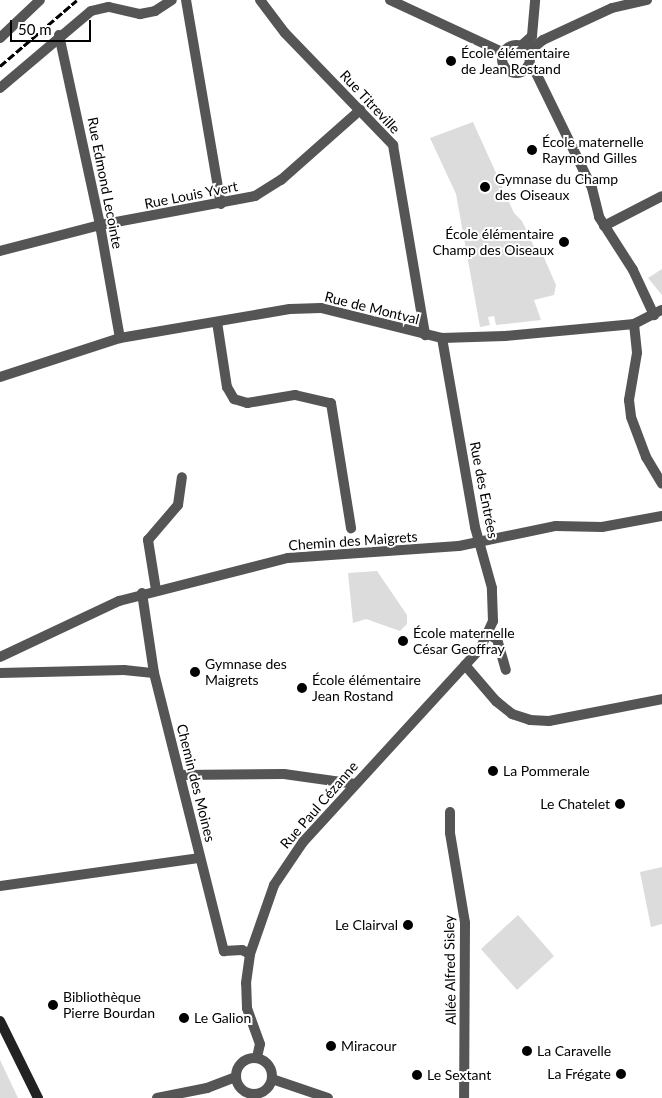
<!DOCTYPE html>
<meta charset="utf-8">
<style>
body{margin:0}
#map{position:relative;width:662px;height:1098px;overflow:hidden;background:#fff;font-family:Lato,sans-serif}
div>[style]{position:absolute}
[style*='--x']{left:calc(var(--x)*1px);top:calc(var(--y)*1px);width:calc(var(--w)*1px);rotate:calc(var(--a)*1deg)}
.green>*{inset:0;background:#dcdcdc}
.minor>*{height:10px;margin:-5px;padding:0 5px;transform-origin:5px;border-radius:5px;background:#555}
.minor>.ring{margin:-5px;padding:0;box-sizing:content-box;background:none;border:10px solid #555;border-radius:50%}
.secondary>*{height:10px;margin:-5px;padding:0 5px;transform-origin:5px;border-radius:5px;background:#222}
.rail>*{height:3px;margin-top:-1.5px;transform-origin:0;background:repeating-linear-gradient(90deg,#000 0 8px,transparent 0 10.5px)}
.dots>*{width:14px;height:14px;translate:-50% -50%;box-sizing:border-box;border:2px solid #fff;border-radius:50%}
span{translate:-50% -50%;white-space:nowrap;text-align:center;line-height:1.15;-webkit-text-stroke:4px #fff;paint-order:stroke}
.poi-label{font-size:14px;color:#000}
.left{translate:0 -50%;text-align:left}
.right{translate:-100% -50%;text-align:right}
.street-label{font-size:14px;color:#000}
.scale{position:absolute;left:10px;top:20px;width:81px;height:22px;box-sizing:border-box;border:2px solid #000;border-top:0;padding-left:6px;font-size:15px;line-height:18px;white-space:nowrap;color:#000;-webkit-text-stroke:4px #fff;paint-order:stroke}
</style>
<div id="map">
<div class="green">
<div style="clip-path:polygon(473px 122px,514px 213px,522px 221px,538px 255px,542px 253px,556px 285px,554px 295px,534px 300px,541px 320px,496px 325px,494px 316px,488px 317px,490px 325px,480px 327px,456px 194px,430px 138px)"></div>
<div style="clip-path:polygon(662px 269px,662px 295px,648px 278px)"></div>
<div style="clip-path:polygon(377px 571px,407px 615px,407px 624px,400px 631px,366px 619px,353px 623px,348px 573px)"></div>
<div style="clip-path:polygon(662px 867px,662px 924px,651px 927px,640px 872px)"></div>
<div style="clip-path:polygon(518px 915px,554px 956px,517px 990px,481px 949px)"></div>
<div style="clip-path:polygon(0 1060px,18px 1098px,0 1098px)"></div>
</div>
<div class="minor">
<div style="--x:186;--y:0;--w:207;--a:80.3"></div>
<div style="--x:260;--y:0;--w:41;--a:52.9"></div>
<div style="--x:285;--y:33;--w:156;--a:46"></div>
<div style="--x:393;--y:145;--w:193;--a:80.4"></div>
<div style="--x:390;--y:0;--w:126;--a:24.9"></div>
<div style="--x:59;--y:35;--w:194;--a:77.8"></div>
<div style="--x:100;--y:225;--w:115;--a:80"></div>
<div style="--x:0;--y:38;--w:55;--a:-43.5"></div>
<div class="ring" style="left:502px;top:45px;width:18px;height:18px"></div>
<div style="--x:521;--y:46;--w:15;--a:-42"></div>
<div style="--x:532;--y:36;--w:36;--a:-85"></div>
<div style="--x:528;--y:52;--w:19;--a:-39"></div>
<div style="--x:543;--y:40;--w:76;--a:-24.9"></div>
<div style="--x:612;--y:8;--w:36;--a:-13"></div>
<div style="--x:528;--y:67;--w:10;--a:37"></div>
<div style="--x:536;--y:73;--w:128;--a:64"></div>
<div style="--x:592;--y:188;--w:30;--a:76"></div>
<div style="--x:599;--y:217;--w:63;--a:57.3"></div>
<div style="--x:633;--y:270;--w:50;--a:65"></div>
<div style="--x:0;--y:88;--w:119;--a:-40.2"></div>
<div style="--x:91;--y:11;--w:18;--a:-13"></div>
<div style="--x:109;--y:7;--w:32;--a:13"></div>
<div style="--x:140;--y:14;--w:15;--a:-11"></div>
<div style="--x:155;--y:11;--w:20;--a:-33"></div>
<div style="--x:604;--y:226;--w:65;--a:-27.3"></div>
<div style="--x:0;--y:251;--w:103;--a:-14.6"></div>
<div style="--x:100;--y:225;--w:158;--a:-10.6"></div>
<div style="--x:255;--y:196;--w:31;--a:-32"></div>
<div style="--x:281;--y:180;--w:106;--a:-41.5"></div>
<div style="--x:217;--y:322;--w:66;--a:81.3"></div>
<div style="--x:227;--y:387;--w:14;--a:60"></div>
<div style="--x:234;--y:399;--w:14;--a:17"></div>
<div style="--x:247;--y:403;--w:49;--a:-9.5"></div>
<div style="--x:295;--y:395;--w:37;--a:13"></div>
<div style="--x:331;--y:403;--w:127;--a:80.9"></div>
<div style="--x:634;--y:324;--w:29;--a:84"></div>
<div style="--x:637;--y:353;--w:48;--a:99.7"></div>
<div style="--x:629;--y:400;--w:17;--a:83"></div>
<div style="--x:631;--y:417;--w:43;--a:69.4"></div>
<div style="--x:646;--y:457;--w:31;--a:59"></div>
<div style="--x:0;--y:377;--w:126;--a:-18"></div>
<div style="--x:120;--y:338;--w:172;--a:-9.7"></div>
<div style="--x:290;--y:309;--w:31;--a:-2"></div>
<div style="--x:321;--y:308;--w:125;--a:13.9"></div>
<div style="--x:442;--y:338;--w:63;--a:-1.8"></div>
<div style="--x:505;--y:336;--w:130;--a:-5.3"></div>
<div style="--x:634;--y:324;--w:31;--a:-27"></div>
<div style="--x:156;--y:590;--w:51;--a:-99.1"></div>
<div style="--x:148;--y:540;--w:46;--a:-49.4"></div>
<div style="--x:178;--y:505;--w:28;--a:-82"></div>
<div style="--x:142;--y:593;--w:81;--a:81.5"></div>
<div style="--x:154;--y:673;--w:287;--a:75.9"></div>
<div style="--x:224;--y:951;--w:18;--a:-3"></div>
<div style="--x:242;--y:950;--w:9;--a:27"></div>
<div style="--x:489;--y:635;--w:9;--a:27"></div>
<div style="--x:497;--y:639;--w:32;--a:74"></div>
<div style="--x:0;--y:657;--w:132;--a:-25.2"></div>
<div style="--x:119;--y:601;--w:174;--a:-14.3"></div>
<div style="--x:288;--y:558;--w:171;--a:-4"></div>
<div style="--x:459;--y:546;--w:99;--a:-11.7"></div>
<div style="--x:556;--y:526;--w:46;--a:1.2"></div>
<div style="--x:602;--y:527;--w:61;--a:-10.4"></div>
<div style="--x:465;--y:665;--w:48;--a:49.3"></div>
<div style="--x:496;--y:701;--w:21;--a:39"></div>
<div style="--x:512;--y:714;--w:19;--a:18"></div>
<div style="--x:530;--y:720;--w:19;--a:3"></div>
<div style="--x:549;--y:721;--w:115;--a:-11"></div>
<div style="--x:0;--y:673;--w:124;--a:-1.4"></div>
<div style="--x:124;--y:670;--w:30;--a:6"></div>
<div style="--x:180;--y:775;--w:104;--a:-0.6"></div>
<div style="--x:284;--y:774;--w:72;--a:8"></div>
<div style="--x:450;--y:812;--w:21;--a:90"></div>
<div style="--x:450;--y:833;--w:91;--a:80.5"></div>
<div style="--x:465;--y:923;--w:175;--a:90.3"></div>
<div style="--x:0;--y:886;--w:202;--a:-8"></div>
<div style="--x:257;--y:1057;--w:13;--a:-77"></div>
<div style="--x:260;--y:1044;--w:38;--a:-110"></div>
<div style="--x:247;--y:1008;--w:25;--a:-92"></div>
<div style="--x:246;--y:983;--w:29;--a:-82"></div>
<div style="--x:250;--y:954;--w:73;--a:-70.8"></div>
<div style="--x:274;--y:885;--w:52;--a:-56"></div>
<div style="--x:303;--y:842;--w:262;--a:-47.5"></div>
<div style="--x:480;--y:649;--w:31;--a:-65"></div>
<div style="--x:493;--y:621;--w:33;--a:-92"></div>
<div style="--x:492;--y:588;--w:63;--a:-105.6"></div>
<div style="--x:475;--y:527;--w:192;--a:-99.9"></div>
<div class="ring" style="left:236px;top:1058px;width:26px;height:26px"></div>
<div style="--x:272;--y:1079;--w:59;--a:18.7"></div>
<div style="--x:157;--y:1098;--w:51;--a:-11.3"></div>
<div style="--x:207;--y:1088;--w:31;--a:-21"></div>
</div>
<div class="secondary">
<div style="--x:0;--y:1021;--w:86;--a:63.7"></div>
</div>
<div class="rail">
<div style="--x:0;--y:66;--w:101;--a:-40.6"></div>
</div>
<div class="dots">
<div style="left:451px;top:61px;background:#000"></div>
<div style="left:532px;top:150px;background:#000"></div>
<div style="left:485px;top:187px;background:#000"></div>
<div style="left:564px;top:242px;background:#000"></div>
<div style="left:403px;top:641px;background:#000"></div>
<div style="left:195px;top:672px;background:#000"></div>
<div style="left:302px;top:688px;background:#000"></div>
<div style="left:493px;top:771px;background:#000"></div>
<div style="left:620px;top:804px;background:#000"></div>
<div style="left:408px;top:925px;background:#000"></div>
<div style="left:53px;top:1005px;background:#000"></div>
<div style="left:184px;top:1018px;background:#000"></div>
<div style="left:331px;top:1046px;background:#000"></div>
<div style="left:527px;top:1051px;background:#000"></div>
<div style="left:621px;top:1074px;background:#000"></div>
<div style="left:417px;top:1075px;background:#000"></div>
</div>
<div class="poi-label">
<span class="left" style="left:461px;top:61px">École élémentaire<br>de Jean Rostand</span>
<span class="left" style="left:542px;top:150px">École maternelle<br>Raymond Gilles</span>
<span class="left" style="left:495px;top:187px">Gymnase du Champ<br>des Oiseaux</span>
<span class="right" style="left:554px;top:242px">École élémentaire<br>Champ des Oiseaux</span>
<span class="left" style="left:413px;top:641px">École maternelle<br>César Geoffray</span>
<span class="left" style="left:205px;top:672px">Gymnase des<br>Maigrets</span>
<span class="left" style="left:312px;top:688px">École élémentaire<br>Jean Rostand</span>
<span class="left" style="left:503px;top:771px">La Pommerale</span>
<span class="right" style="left:610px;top:804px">Le Chatelet</span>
<span class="right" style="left:398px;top:925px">Le Clairval</span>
<span class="left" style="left:63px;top:1005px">Bibliothèque<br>Pierre Bourdan</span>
<span class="left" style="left:194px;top:1018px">Le Galion</span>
<span class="left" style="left:341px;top:1046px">Miracour</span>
<span class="left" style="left:537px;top:1051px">La Caravelle</span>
<span class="right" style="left:611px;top:1074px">La Frégate</span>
<span class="left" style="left:427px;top:1075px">Le Sextant</span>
</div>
<div class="street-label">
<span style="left:370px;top:102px;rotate:47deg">Rue Titreville</span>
<span style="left:105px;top:183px;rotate:79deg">Rue Edmond Lecointe</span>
<span style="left:191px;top:195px;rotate:-11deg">Rue Louis Yvert</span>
<span style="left:372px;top:308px;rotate:14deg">Rue de Montval</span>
<span style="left:484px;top:490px;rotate:79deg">Rue des Entrées</span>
<span style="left:353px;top:541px;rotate:-4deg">Chemin des Maigrets</span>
<span style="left:196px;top:783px;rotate:76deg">Chemin des Moines</span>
<span style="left:319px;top:805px;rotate:-49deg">Rue Paul Cézanne</span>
<span style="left:450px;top:970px;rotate:-91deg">Allée Alfred Sisley</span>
</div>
<div class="scale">50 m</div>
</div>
